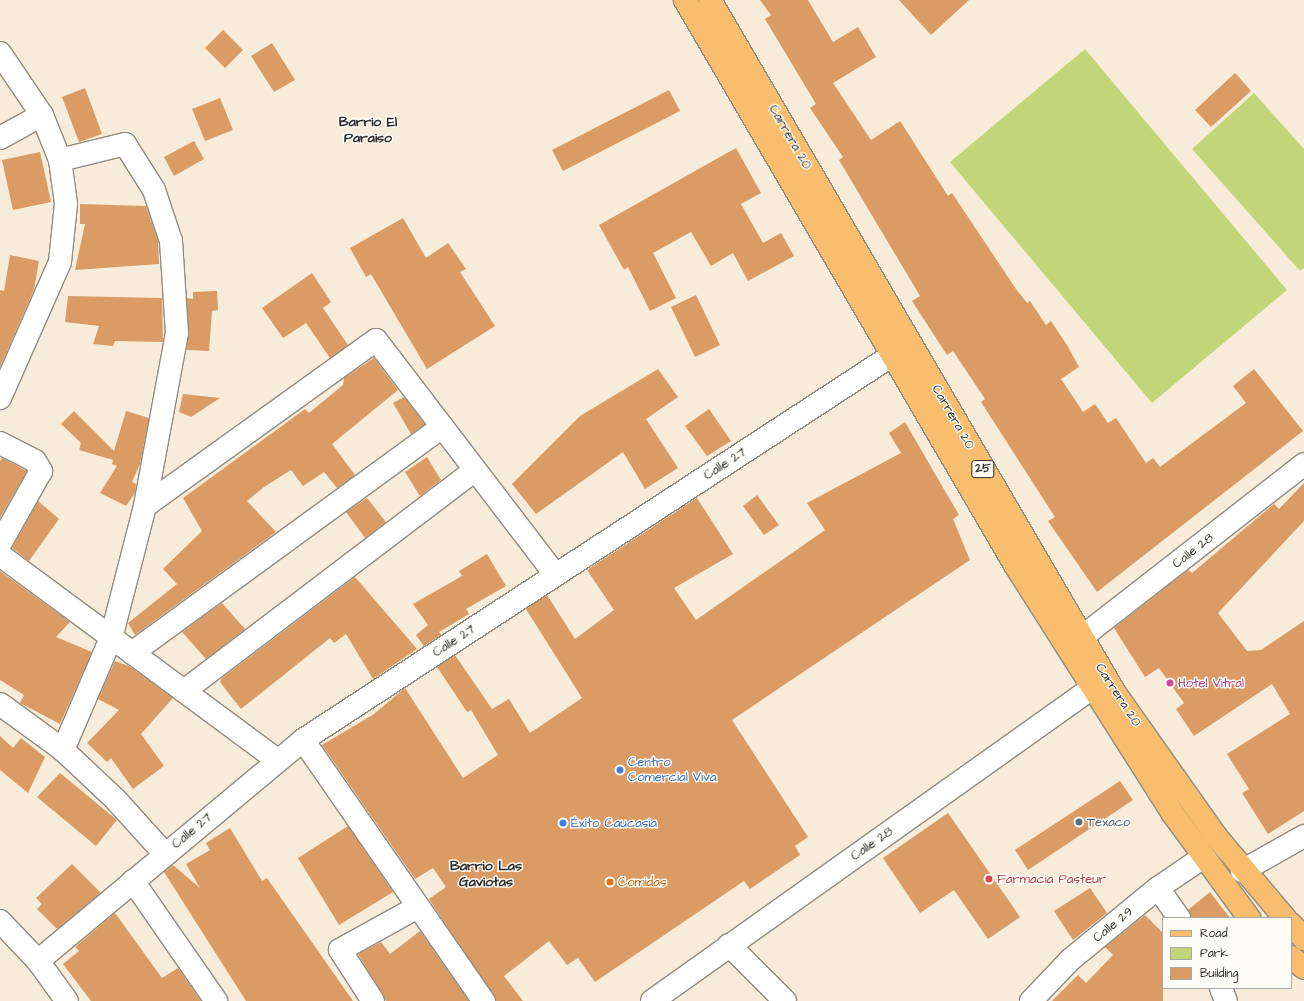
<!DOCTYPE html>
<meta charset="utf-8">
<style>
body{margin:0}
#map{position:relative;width:1304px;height:1001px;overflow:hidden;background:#f7ecd9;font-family:"Architects Daughter",sans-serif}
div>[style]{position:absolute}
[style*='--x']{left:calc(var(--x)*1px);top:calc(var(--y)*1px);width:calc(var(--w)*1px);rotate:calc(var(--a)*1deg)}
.green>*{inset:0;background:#c2d578}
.building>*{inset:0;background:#da9b65}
.roads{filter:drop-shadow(1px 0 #918c82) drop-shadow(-1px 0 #918c82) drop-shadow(0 1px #918c82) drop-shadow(0 -1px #918c82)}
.minor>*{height:22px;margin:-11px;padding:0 11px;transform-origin:11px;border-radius:11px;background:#fff}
.major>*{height:22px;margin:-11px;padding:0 11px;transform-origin:11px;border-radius:11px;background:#f9be6d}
.dots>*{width:11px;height:11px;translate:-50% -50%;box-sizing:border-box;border:2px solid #fdfcf7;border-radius:50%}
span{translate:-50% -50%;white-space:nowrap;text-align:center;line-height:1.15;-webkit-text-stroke:3px #fdfcf7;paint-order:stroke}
.shield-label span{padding:1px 3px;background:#fdfcf7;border:1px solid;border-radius:3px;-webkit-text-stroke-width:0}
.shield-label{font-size:12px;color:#2b2b2b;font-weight:700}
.street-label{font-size:13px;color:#2b2b2b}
.hotel-label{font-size:13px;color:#b23c85}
.left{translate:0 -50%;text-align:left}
.shop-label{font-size:13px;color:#366cbe}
.service-label{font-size:13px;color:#4e5e75}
.health-label{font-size:13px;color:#be3a42}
.food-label{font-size:13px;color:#c56008}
.neighbourhood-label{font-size:14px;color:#2b2b2b;font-weight:700}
.legend{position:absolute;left:1162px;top:917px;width:130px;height:72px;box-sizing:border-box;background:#fdfcf7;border:1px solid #a9a8a5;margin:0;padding:5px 7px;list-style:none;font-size:12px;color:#2b2b2b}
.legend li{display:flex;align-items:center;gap:8px;height:20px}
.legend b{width:20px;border:1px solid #a9a8a5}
</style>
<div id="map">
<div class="green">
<div style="clip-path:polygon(1085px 49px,1287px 290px,1152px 403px,950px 162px)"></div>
<div style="clip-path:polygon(1254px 93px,1304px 149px,1304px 268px,1300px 271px,1192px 149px)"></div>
</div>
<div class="building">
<div style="clip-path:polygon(760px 0,808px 0,833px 42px,858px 27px,876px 57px,833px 83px,871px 140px,900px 121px,948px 196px,952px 193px,1016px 289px,1027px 303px,1030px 301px,1046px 325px,1051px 321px,1067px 345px,1079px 367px,1061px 379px,1083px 412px,1095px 404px,1108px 423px,1116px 418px,1146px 463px,1153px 458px,1160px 467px,1246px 403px,1233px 386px,1254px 369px,1303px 431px,1097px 592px,1048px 521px,1055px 517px,981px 402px,985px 399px,953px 351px,947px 355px,912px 301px,920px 296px,839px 160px,843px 157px,810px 108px,816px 104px,765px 19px,771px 15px)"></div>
<div style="clip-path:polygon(899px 0,969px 0,931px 35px)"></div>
<div style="clip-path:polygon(223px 30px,243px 50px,225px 68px,205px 48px)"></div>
<div style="clip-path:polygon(272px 43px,295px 80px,274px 92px,251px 56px)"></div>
<div style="clip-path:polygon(1235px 73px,1251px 91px,1211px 127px,1195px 110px)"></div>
<div style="clip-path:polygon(85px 88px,102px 134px,79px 142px,62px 97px)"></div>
<div style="clip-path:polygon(669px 90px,680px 111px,563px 171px,552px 150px)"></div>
<div style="clip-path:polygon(220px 98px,233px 130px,205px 141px,192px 109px)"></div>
<div style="clip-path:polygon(194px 141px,204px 159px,174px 176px,164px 157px)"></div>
<div style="clip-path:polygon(736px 148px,761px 193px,741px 204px,763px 243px,781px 233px,794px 256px,748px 281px,733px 253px,711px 266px,691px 232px,653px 253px,676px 298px,650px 311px,628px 267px,624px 270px,599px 225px)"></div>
<div style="clip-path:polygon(40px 152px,51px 202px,13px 210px,2px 160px)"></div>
<div style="clip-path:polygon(80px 204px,146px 206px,158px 241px,159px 264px,75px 270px,85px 224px,80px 224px)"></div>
<div style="clip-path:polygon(403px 218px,426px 258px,448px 243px,466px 269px,460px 272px,495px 326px,427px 369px,371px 274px,366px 277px,350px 248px)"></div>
<div style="clip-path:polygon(10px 255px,39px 261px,34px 290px,0 367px,0 290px,4px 291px)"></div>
<div style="clip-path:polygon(312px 273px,331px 302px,323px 308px,348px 345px,330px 358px,306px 323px,283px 338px,262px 308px)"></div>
<div style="clip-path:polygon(217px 291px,218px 310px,212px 311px,209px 351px,187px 350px,187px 298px,193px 299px,193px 292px)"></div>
<div style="clip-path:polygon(696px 295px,720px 345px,695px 357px,671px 307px)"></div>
<div style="clip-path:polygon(68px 296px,162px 298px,163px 342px,115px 341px,113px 346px,93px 344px,99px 326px,65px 322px)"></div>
<div style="clip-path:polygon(374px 358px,398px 390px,332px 444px,355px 475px,337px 488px,324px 472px,303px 486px,291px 470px,264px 487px,247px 501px,276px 532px,135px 635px,128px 623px,177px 584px,163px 569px,202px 531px,183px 498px,305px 409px,309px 413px,343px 385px,344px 378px)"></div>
<div style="clip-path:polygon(658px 369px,678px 397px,646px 419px,678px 468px,645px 489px,623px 452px,536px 514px,512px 484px,580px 416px)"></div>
<div style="clip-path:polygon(183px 394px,220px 398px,191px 417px,179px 412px)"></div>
<div style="clip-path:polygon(404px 397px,425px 424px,411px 434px,393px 403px)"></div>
<div style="clip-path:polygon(709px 409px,731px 441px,707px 456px,685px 426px)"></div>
<div style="clip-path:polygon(74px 411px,114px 451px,126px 411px,149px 418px,140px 464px,132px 482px,136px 484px,135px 493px,126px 506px,100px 493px,117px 466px,112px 464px,113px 460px,79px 450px,81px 443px,61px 424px)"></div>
<div style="clip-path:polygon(905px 422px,959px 515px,953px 519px,970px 560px,732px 720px,808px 837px,795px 846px,800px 855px,750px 889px,744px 881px,595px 982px,578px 958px,567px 965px,549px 941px,504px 976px,523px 1001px,496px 1001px,429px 899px,446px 887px,433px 868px,415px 879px,322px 745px,374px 714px,405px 688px,463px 778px,498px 755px,471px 710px,467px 712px,437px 667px,455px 655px,492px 709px,509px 699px,530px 733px,582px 698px,526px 609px,547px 595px,575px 639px,614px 610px,587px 570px,697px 498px,733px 554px,674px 588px,696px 620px,825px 530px,807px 503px,901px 453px,889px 433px)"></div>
<div style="clip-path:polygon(427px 457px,441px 480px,420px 496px,405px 472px)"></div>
<div style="clip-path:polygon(2px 458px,27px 471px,0 518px,0 461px)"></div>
<div style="clip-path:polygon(1304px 483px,1304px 521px,1218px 613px,1247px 651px,1261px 650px,1304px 621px,1304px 811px,1268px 834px,1242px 793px,1249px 789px,1227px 754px,1290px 714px,1272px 684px,1194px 736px,1176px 709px,1184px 703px,1159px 668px,1145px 677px,1114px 628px,1188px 570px,1192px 573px,1274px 504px,1279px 509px)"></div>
<div style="clip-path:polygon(757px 495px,779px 525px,764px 535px,743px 506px)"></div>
<div style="clip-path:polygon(367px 498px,386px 522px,365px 538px,346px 512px)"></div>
<div style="clip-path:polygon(38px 501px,59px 519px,29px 561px,12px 548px)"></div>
<div style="clip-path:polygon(487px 554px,506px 586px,466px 609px,469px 614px,439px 632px,441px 635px,424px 646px,416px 635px,428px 625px,413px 604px,462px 576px,459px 571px)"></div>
<div style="clip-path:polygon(0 571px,70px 622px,56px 637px,92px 652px,60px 724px,20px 703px,24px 695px,0 680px)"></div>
<div style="clip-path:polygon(355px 577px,417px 649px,373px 679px,346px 634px,334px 643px,330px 638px,241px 709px,220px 682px,222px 678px)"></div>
<div style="clip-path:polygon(222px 603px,245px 629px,206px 659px,182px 632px)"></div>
<div style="clip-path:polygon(115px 661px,129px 666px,173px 698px,141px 734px,164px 766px,133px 789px,111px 758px,107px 762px,87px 743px,119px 710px,98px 699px)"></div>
<div style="clip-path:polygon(0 736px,13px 748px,21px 738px,45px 757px,28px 793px,0 770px)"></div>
<div style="clip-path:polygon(60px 773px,117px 820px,96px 846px,37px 797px)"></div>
<div style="clip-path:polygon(1120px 781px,1133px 800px,1028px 870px,1015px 850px)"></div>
<div style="clip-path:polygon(948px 813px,1020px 917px,988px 939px,954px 890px,920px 913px,883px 858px)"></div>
<div style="clip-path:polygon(348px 826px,393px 892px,339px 925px,298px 858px)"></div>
<div style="clip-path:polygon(230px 828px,262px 881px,267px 878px,353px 1001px,246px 1001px,164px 872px,173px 865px,200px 888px,186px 864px,210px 850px,206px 843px)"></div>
<div style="clip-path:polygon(72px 864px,101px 893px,57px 929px,37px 909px,42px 904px,36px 898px)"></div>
<div style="clip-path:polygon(1090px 888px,1107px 913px,1073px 940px,1054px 911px)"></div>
<div style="clip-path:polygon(1210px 892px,1230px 918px,1191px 918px,1188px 910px)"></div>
<div style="clip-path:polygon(115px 913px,162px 978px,178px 968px,201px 1001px,91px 1001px,63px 964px,79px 951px,75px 947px)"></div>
<div style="clip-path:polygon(1145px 915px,1163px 933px,1163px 1001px,1052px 1001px,1078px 975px,1086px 983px,1113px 955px,1105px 947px)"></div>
<div style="clip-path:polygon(420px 931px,469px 1001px,386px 1001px,358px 954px,381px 942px,390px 954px)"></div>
</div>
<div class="roads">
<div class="minor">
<div style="--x:0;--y:53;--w:75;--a:55.9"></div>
<div style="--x:42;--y:115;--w:48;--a:68.2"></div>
<div style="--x:60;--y:160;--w:44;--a:82.2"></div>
<div style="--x:66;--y:204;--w:58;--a:95.9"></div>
<div style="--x:60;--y:262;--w:149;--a:113.8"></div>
<div style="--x:0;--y:138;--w:48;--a:-28.7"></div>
<div style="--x:60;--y:160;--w:67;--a:-13.8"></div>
<div style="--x:125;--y:144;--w:54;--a:57.8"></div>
<div style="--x:154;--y:190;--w:54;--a:71.6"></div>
<div style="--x:171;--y:241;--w:92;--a:86.3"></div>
<div style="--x:177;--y:333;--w:176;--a:100.5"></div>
<div style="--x:145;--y:506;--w:136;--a:104.4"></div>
<div style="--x:111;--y:638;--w:122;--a:113.2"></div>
<div style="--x:0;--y:443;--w:39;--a:27"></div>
<div style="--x:35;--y:461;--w:12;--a:59"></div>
<div style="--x:41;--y:471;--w:84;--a:119.3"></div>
<div style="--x:145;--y:506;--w:284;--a:-35.7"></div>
<div style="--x:376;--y:340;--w:295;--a:52.6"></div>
<div style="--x:0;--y:555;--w:345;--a:36.5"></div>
<div style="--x:1082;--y:637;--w:281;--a:-37.9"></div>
<div style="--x:132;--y:653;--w:384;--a:-36.1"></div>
<div style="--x:184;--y:691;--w:365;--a:-37.2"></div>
<div style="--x:0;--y:704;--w:78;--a:36.1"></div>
<div style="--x:63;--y:750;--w:73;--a:43.3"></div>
<div style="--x:116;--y:800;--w:73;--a:47.8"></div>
<div style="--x:303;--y:740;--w:318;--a:55.3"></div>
<div style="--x:1242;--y:871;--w:71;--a:-29.4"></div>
<div style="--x:133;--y:881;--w:146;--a:55.3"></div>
<div style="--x:1158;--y:888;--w:37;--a:55"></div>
<div style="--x:0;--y:921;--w:55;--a:46.5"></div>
<div style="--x:38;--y:961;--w:49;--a:54.1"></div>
<div style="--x:729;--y:945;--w:79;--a:45"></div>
<div style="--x:38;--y:961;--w:345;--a:-39.8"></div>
<div style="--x:303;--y:740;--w:706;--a:-33.15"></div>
<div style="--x:1221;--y:988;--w:14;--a:69"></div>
<div style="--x:373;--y:1001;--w:61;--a:-122.9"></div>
<div style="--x:340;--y:950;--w:89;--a:-28.9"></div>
<div style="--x:652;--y:1001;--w:540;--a:-35.43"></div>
<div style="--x:1031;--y:1001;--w:57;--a:-46.4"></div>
<div style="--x:1070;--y:960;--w:114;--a:-39.3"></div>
<div style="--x:1158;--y:888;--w:53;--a:-34.3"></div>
</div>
<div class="major">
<div style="--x:685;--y:0;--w:654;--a:59.71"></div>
<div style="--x:1015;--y:565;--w:295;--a:57.6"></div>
<div style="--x:1173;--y:814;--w:129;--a:53.8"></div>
<div style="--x:710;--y:0;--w:803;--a:59.7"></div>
<div style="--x:1115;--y:693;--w:174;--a:54.8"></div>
<div style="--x:1215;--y:835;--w:109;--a:49.9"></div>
<div style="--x:1291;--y:924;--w:20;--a:49"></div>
<div style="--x:1291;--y:957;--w:17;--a:40"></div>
</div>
</div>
<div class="dots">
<div style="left:1170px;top:683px;background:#d1479c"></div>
<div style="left:620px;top:770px;background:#3f7fe0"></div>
<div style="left:1079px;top:822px;background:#5c6f8a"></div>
<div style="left:563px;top:823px;background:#3f7fe0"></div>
<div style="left:989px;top:879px;background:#e0444e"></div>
<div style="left:610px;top:882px;background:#e8710a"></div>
</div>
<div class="shield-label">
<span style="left:983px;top:469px">25</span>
</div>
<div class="street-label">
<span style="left:790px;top:137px;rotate:60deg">Carrera 20</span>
<span style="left:953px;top:417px;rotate:60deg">Carrera 20</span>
<span style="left:725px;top:464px;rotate:-33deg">Calle 27</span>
<span style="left:1193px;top:551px;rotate:-38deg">Calle 28</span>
<span style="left:454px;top:641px;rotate:-33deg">Calle 27</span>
<span style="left:1118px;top:695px;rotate:57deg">Carrera 20</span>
<span style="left:192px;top:831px;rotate:-40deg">Calle 27</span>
<span style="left:872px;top:844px;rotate:-35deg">Calle 28</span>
<span style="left:1113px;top:925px;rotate:-39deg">Calle 29</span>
</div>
<div class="hotel-label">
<span class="left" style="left:1178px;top:683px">Hotel Vitral</span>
</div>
<div class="shop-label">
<span class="left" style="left:628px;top:770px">Centro<br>Comercial Viva</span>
<span class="left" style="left:571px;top:823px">Éxito Caucasia</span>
</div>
<div class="service-label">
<span class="left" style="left:1087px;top:822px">Texaco</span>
</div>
<div class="health-label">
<span class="left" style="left:997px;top:879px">Farmacia Pasteur</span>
</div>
<div class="food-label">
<span class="left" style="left:618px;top:882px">Comidas</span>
</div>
<div class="neighbourhood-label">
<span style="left:368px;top:130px">Barrio El<br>Paraiso</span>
<span style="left:486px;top:874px">Barrio Las<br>Gaviotas</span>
</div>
<ul class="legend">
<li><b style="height:5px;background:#f9be6d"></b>Road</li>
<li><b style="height:11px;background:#c2d578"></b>Park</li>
<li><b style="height:11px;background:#da9b65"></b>Building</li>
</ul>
</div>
